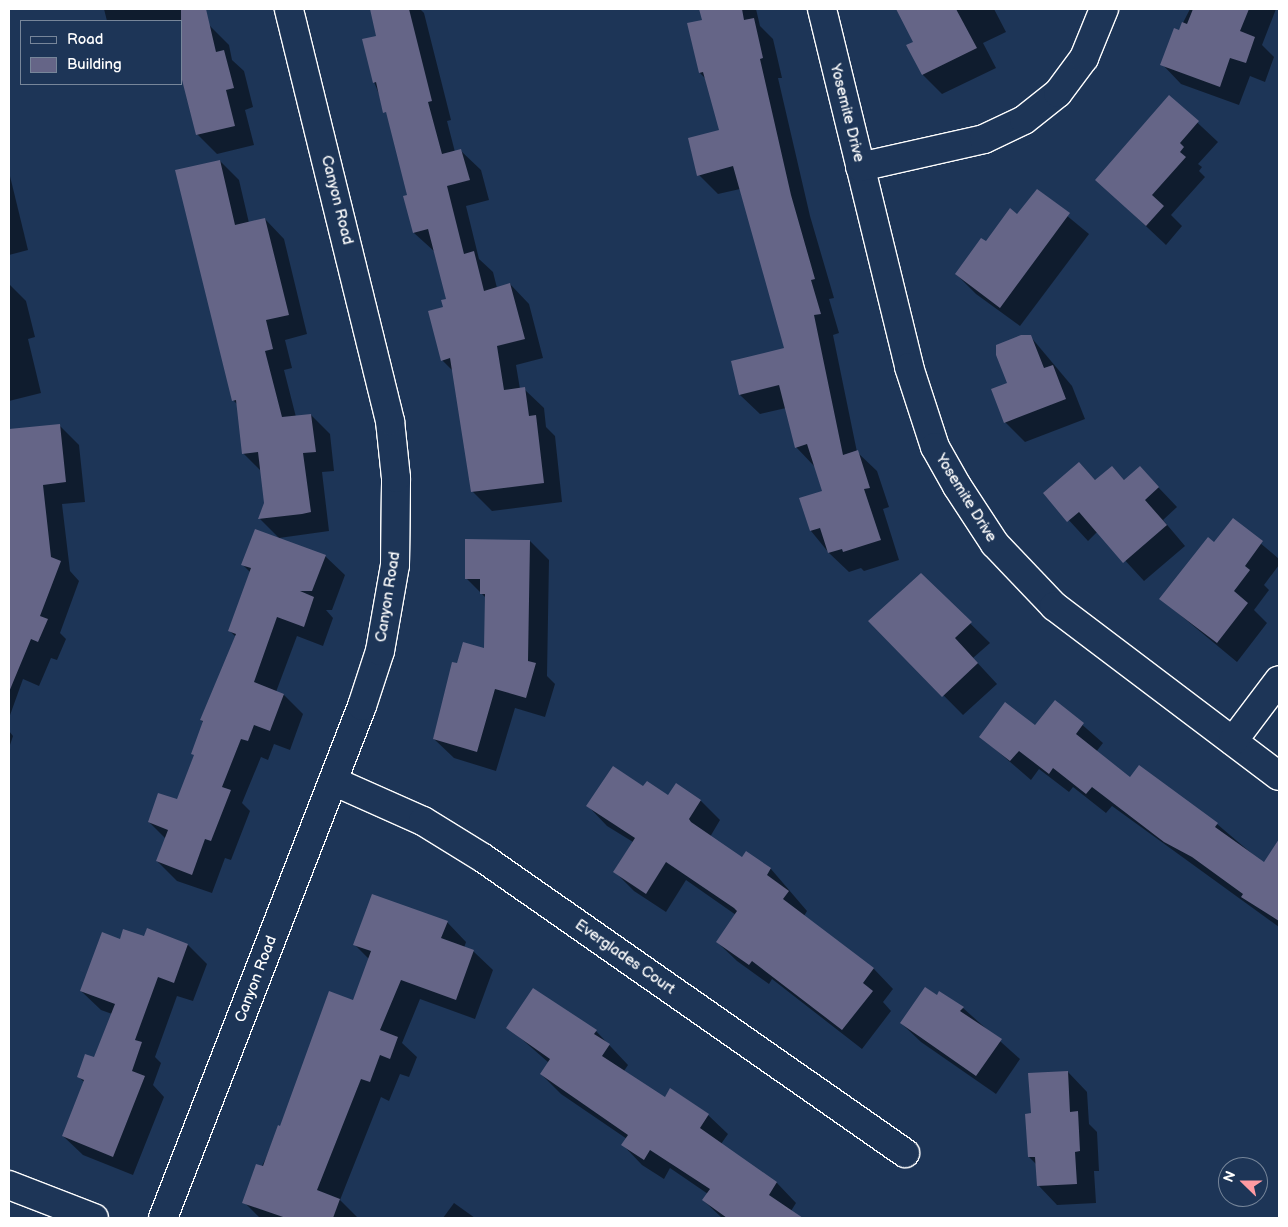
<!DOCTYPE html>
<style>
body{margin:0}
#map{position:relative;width:1288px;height:1227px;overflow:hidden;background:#1d3557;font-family:"Balsamiq Sans",sans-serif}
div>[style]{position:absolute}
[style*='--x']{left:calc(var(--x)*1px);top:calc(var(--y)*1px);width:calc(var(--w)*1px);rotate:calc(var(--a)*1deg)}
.shadow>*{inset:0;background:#0007}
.building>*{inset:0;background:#656587}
.roads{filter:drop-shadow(1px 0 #fff) drop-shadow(-1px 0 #fff) drop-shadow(0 1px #fff) drop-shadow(0 -1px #fff)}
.minor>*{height:28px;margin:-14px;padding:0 14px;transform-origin:14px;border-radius:14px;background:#1d3557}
span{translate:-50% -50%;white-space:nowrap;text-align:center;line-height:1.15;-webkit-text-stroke:4px #1d3557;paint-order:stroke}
.street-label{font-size:15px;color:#fff}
.frame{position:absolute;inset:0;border:10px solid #fff;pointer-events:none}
.legend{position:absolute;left:20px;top:20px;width:162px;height:65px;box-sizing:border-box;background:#1d3557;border:1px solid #77869a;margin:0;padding:6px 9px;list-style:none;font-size:15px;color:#fff}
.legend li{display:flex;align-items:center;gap:10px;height:25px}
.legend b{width:25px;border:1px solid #77869a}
.north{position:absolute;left:1218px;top:1157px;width:50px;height:50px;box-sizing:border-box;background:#1d3557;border:1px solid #77869a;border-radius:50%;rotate:292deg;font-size:14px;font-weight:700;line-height:20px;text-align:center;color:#fff}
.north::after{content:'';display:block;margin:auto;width:18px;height:22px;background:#ff9aa2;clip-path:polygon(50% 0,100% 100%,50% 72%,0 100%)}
</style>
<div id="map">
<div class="shadow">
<div style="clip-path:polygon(104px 9px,193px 9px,197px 28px,209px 25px,229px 45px,232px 60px,244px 71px,253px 107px,245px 110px,254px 145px,217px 154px,197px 134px,181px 21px,107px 21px)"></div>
<div style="clip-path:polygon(371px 9px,420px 9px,424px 13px,451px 120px,447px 121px,455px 152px,461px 151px,481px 170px,489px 200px,466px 206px,479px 259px,493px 272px,497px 288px,510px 284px,529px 304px,543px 358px,516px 365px,520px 389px,524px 389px,544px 408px,546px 427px,555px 436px,562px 502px,492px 511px,472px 491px,454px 372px,442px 360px,447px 300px,435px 252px,414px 233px,405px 197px,409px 196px,388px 116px,374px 82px,378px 37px)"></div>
<div style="clip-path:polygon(701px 9px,756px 9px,760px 26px,773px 39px,782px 78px,778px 78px,810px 216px,834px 298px,829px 299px,839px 333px,833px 335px,857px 452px,877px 471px,889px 507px,883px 509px,899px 560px,864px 571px,861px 568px,849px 572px,829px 553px,811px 531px,801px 499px,823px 492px,815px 467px,796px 447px,786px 408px,760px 414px,740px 395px,786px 349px,740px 189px,718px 194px,699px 175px,720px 131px,706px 79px,700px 73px,689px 24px,703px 21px)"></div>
<div style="clip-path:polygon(898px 9px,994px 9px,1006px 32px,983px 43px,996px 68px,942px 94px,923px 75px,908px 46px,915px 42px)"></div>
<div style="clip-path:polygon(1190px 9px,1276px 9px,1262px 45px,1274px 57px,1265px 82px,1250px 76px,1239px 105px,1181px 84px,1162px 64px)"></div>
<div style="clip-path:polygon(1170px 97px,1218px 142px,1198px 164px,1202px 167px,1199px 171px,1205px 177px,1171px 215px,1182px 226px,1166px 245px,1097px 180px)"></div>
<div style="clip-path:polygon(220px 161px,239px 180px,249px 223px,265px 219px,284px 239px,307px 334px,285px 340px,292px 368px,284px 370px,296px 417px,311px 415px,330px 434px,334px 471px,322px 472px,329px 531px,279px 538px,260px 519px,265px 503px,262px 472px,243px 453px,238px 405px,233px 400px)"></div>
<div style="clip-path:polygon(9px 172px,28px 250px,9px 255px)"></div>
<div style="clip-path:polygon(1037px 191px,1089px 234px,1020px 326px,976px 294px,956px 274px,1018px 216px)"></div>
<div style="clip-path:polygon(9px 284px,26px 301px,35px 337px,28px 339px,41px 393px,9px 401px)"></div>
<div style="clip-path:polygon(1030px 336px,1072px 386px,1085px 419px,1025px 442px,1005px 422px,1008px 384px)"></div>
<div style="clip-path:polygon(59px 425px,79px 445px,85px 502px,62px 504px,70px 571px,79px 581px,60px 633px,66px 639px,57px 660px,51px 658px,39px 686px,23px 679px,9px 718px,9px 430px)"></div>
<div style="clip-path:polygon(1079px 463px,1096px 481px,1112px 467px,1125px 481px,1140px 468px,1177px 507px,1163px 520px,1185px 546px,1144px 581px,1098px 531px,1088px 541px,1044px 493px)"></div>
<div style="clip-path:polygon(1233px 520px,1279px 559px,1279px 565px,1264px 585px,1269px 590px,1254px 610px,1267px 623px,1237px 662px,1161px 599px,1215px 544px)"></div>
<div style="clip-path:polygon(530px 541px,549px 560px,547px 676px,555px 684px,545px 717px,515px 708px,496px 771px,454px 758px,434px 739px,458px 665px,486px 650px,486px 598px,466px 578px)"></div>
<div style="clip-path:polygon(325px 556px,345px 575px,332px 610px,326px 610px,333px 618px,323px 646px,297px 636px,276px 692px,284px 695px,303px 714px,290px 750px,274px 744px,268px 760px,261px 757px,242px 803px,250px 811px,231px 860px,225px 858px,212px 893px,177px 881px,157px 861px,166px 839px,149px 822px,178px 801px,195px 756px,204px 723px,201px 720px,236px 637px,230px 631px,250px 572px,243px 565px)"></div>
<div style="clip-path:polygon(921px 575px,990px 643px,973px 658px,997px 684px,963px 715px,870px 621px)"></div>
<div style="clip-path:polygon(1055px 701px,1103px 743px,1096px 752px,1130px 779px,1217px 824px,1264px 864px,1268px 858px,1279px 866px,1279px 927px,1112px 806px,1106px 813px,1073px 787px,1069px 792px,1039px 769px,1031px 780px,980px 736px,1035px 727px)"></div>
<div style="clip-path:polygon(9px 731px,13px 736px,9px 748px)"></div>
<div style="clip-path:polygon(676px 785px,701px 801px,720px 820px,710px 837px,742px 859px,746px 853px,771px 869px,807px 911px,804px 916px,874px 969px,893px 989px,883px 1002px,891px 1011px,862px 1049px,772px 979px,769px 984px,737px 961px,717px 942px,736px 915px,686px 880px,666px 912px,634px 891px,614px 871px,633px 842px,607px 826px,588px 806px,643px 787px,668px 797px)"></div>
<div style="clip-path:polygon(447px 922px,466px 942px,464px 948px,473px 951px,493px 970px,475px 1019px,420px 999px,402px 1043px,417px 1057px,409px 1077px,400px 1074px,389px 1101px,381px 1097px,340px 1200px,358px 1218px,260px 1218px,244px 1202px,281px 1128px,354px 1002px,370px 960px,355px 945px)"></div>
<div style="clip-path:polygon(148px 930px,188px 945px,207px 964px,193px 1001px,177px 996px,155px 1057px,161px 1063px,153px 1085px,164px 1097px,133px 1175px,83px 1155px,63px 1136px,84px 1082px,78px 1076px,95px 1059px,112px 1014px,101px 1010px,81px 991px,120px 941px,145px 938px)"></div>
<div style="clip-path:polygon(937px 996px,963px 1008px,1020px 1059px,996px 1094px,921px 1042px,901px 1023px)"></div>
<div style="clip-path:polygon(508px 1027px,596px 1031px,628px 1065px,624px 1071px,665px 1098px,708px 1115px,728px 1134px,721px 1144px,777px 1183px,796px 1203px,791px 1211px,799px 1218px,722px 1218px,703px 1200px,708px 1194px,670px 1168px,664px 1179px,642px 1165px,623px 1145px,627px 1139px,561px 1094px,541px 1074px,549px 1063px)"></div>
<div style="clip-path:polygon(1068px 1072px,1087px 1092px,1089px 1124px,1097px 1132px,1099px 1171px,1094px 1171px,1096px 1203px,1057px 1205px,1038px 1185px,1037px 1165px,1029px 1157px,1032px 1114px)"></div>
<div style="clip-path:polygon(454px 1203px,475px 1218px,443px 1218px)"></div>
</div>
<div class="building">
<div style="clip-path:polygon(181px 9px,206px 9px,216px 52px,224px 50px,234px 88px,226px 90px,235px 126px,196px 135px,181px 76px)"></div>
<div style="clip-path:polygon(370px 9px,409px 9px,432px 101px,428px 102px,442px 154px,461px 149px,470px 180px,447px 186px,464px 254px,474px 251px,484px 291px,510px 283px,525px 339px,497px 346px,504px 390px,525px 387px,529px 416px,536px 415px,544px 483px,471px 492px,450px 358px,441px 361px,428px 311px,443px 307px,441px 300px,446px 299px,428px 229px,413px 233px,403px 196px,407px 195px,386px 112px,383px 113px,376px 82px,373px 83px,362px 39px,376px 36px)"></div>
<div style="clip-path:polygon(699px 9px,742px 9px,744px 20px,754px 18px,763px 58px,760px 59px,791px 195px,815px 279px,811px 280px,821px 314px,814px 315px,843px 455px,858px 450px,870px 488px,864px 489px,881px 540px,843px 552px,842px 549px,828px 553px,820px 528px,810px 531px,799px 498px,822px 491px,807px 444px,795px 448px,779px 385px,739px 395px,731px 361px,784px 348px,733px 166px,697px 176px,688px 138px,719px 130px,703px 72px,699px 73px,687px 23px,702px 20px)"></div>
<div style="clip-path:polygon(896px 9px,956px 9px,977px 48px,922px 75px,906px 45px,913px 42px)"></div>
<div style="clip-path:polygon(1193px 9px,1249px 9px,1240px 31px,1255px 37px,1246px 63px,1230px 58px,1220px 87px,1160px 65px,1174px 28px,1179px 30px,1182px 22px,1187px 24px)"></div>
<div style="clip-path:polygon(1169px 95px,1199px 121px,1180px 143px,1184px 147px,1180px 152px,1186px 157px,1152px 195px,1164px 206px,1146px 226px,1095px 180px)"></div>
<div style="clip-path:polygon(220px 160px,235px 225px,265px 218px,289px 315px,266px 320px,273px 349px,265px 351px,282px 417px,311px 414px,316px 452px,303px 453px,311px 512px,302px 514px,258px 519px,264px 503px,258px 452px,242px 454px,236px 400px,232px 401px,175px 170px)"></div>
<div style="clip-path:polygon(1037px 189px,1070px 213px,1000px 308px,955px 274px,981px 238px,986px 241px,1010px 208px,1017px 214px)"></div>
<div style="clip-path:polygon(1021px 335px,1031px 335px,1044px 368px,1053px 365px,1066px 399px,1004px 423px,991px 389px,1007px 383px,996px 355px,996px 345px)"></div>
<div style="clip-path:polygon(60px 424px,66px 482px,43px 485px,51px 557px,61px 561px,40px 616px,48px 619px,38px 642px,31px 639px,9px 692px,9px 429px)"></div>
<div style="clip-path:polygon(1079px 462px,1095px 480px,1112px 466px,1124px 480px,1140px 466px,1159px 487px,1145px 500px,1167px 525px,1123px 563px,1079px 512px,1067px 522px,1043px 493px)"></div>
<div style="clip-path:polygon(1233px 518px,1263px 541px,1245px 566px,1250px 570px,1234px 591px,1248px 603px,1217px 643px,1159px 599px,1208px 537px,1214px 542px)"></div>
<div style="clip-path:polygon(255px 529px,326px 555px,312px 591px,300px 591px,314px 597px,304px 627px,277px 617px,254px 682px,284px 694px,270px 731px,254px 725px,248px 741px,241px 739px,222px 787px,231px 790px,211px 841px,205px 839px,192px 875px,156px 861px,168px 830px,148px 822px,158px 793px,177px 799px,194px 755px,191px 754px,203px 721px,200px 720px,236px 634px,228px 631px,251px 568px,241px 565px)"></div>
<div style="clip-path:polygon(465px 539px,530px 540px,528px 661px,536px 663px,526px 698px,495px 689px,477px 752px,433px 739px,452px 662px,457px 663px,463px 642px,484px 648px,485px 594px,480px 594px,480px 579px,465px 579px)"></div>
<div style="clip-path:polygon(921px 573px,972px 622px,955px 638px,978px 663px,942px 697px,868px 621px)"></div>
<div style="clip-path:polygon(1055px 700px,1084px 723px,1076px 734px,1130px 777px,1139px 765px,1218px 823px,1215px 827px,1264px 862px,1279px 839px,1279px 921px,1241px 897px,1243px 894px,1192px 857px,1164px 842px,1092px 787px,1086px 794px,1053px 768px,1049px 774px,1019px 751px,1010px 761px,979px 737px,1005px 702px,1035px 725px)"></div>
<div style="clip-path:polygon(613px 766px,643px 786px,647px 781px,668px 795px,676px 783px,701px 800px,689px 819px,691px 822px,742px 857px,746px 851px,771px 868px,767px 875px,789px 891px,783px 899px,874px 968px,863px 983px,873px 991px,842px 1030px,752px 961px,749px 965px,716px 942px,737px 911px,734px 908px,666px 862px,646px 894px,613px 872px,635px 838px,586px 806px)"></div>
<div style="clip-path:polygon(372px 894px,448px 921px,441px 938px,474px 950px,456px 1000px,401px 980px,380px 1030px,398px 1037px,390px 1059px,380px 1055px,370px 1082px,361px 1079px,317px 1190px,340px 1199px,333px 1218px,286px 1218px,242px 1203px,256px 1164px,263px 1166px,278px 1125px,280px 1126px,329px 991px,353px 1000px,371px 951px,353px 945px)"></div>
<div style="clip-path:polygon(147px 928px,188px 944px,174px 983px,158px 977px,135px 1040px,142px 1042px,132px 1071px,145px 1076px,113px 1157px,62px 1136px,84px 1080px,77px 1077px,85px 1054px,94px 1057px,115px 1004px,80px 991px,102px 932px,120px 939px,123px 929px,144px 936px)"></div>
<div style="clip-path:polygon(925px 987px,937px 995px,939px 991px,964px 1007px,960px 1011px,1002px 1039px,976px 1076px,900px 1023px)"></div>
<div style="clip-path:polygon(533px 988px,597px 1030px,594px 1034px,610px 1044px,602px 1056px,665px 1097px,670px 1088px,709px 1114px,700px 1128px,777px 1182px,769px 1195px,803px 1218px,727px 1218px,702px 1200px,710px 1189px,650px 1150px,644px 1160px,621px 1145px,628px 1135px,540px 1074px,550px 1059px,506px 1028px)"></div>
<div style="clip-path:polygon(1068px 1071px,1070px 1112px,1078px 1111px,1080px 1151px,1075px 1152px,1077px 1184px,1037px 1186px,1035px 1157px,1028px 1157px,1025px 1114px,1031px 1113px,1028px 1073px)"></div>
</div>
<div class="roads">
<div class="minor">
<div style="--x:822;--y:9;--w:368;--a:76.3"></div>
<div style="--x:909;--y:367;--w:84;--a:72"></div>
<div style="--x:935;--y:447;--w:45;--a:60.6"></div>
<div style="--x:957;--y:486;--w:69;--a:56.8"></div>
<div style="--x:995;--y:544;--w:86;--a:46.4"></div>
<div style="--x:1054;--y:606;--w:282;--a:37.1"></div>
<div style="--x:860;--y:167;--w:127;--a:-12.7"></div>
<div style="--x:984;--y:139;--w:44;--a:-25.4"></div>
<div style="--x:1024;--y:120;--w:43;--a:-38.5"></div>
<div style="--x:1058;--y:93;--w:44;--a:-53.4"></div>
<div style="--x:1084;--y:58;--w:53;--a:-67.8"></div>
<div style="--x:1233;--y:741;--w:76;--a:-53"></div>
<div style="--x:333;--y:781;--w:98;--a:24"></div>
<div style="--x:423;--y:821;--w:70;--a:31.7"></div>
<div style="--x:483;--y:858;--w:515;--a:34.96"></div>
<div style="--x:9;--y:1185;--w:91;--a:21.2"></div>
<div style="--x:163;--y:1218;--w:549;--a:-68.76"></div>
<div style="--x:362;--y:706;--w:58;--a:-71.9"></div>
<div style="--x:380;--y:651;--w:87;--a:-80.1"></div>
<div style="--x:395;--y:565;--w:87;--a:-89.3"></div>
<div style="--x:396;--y:478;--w:57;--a:-96"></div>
<div style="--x:390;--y:421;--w:424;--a:-103.8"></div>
</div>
</div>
<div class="street-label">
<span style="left:847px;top:113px;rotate:76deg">Yosemite Drive</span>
<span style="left:337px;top:200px;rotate:76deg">Canyon Road</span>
<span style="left:966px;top:498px;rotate:58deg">Yosemite Drive</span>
<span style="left:388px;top:597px;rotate:-81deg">Canyon Road</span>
<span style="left:625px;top:957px;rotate:35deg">Everglades Court</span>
<span style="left:256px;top:979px;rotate:-69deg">Canyon Road</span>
</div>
<div class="frame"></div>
<ul class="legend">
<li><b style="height:6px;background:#1d3557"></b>Road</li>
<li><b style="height:14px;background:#656587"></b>Building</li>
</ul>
<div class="north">N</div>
</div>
